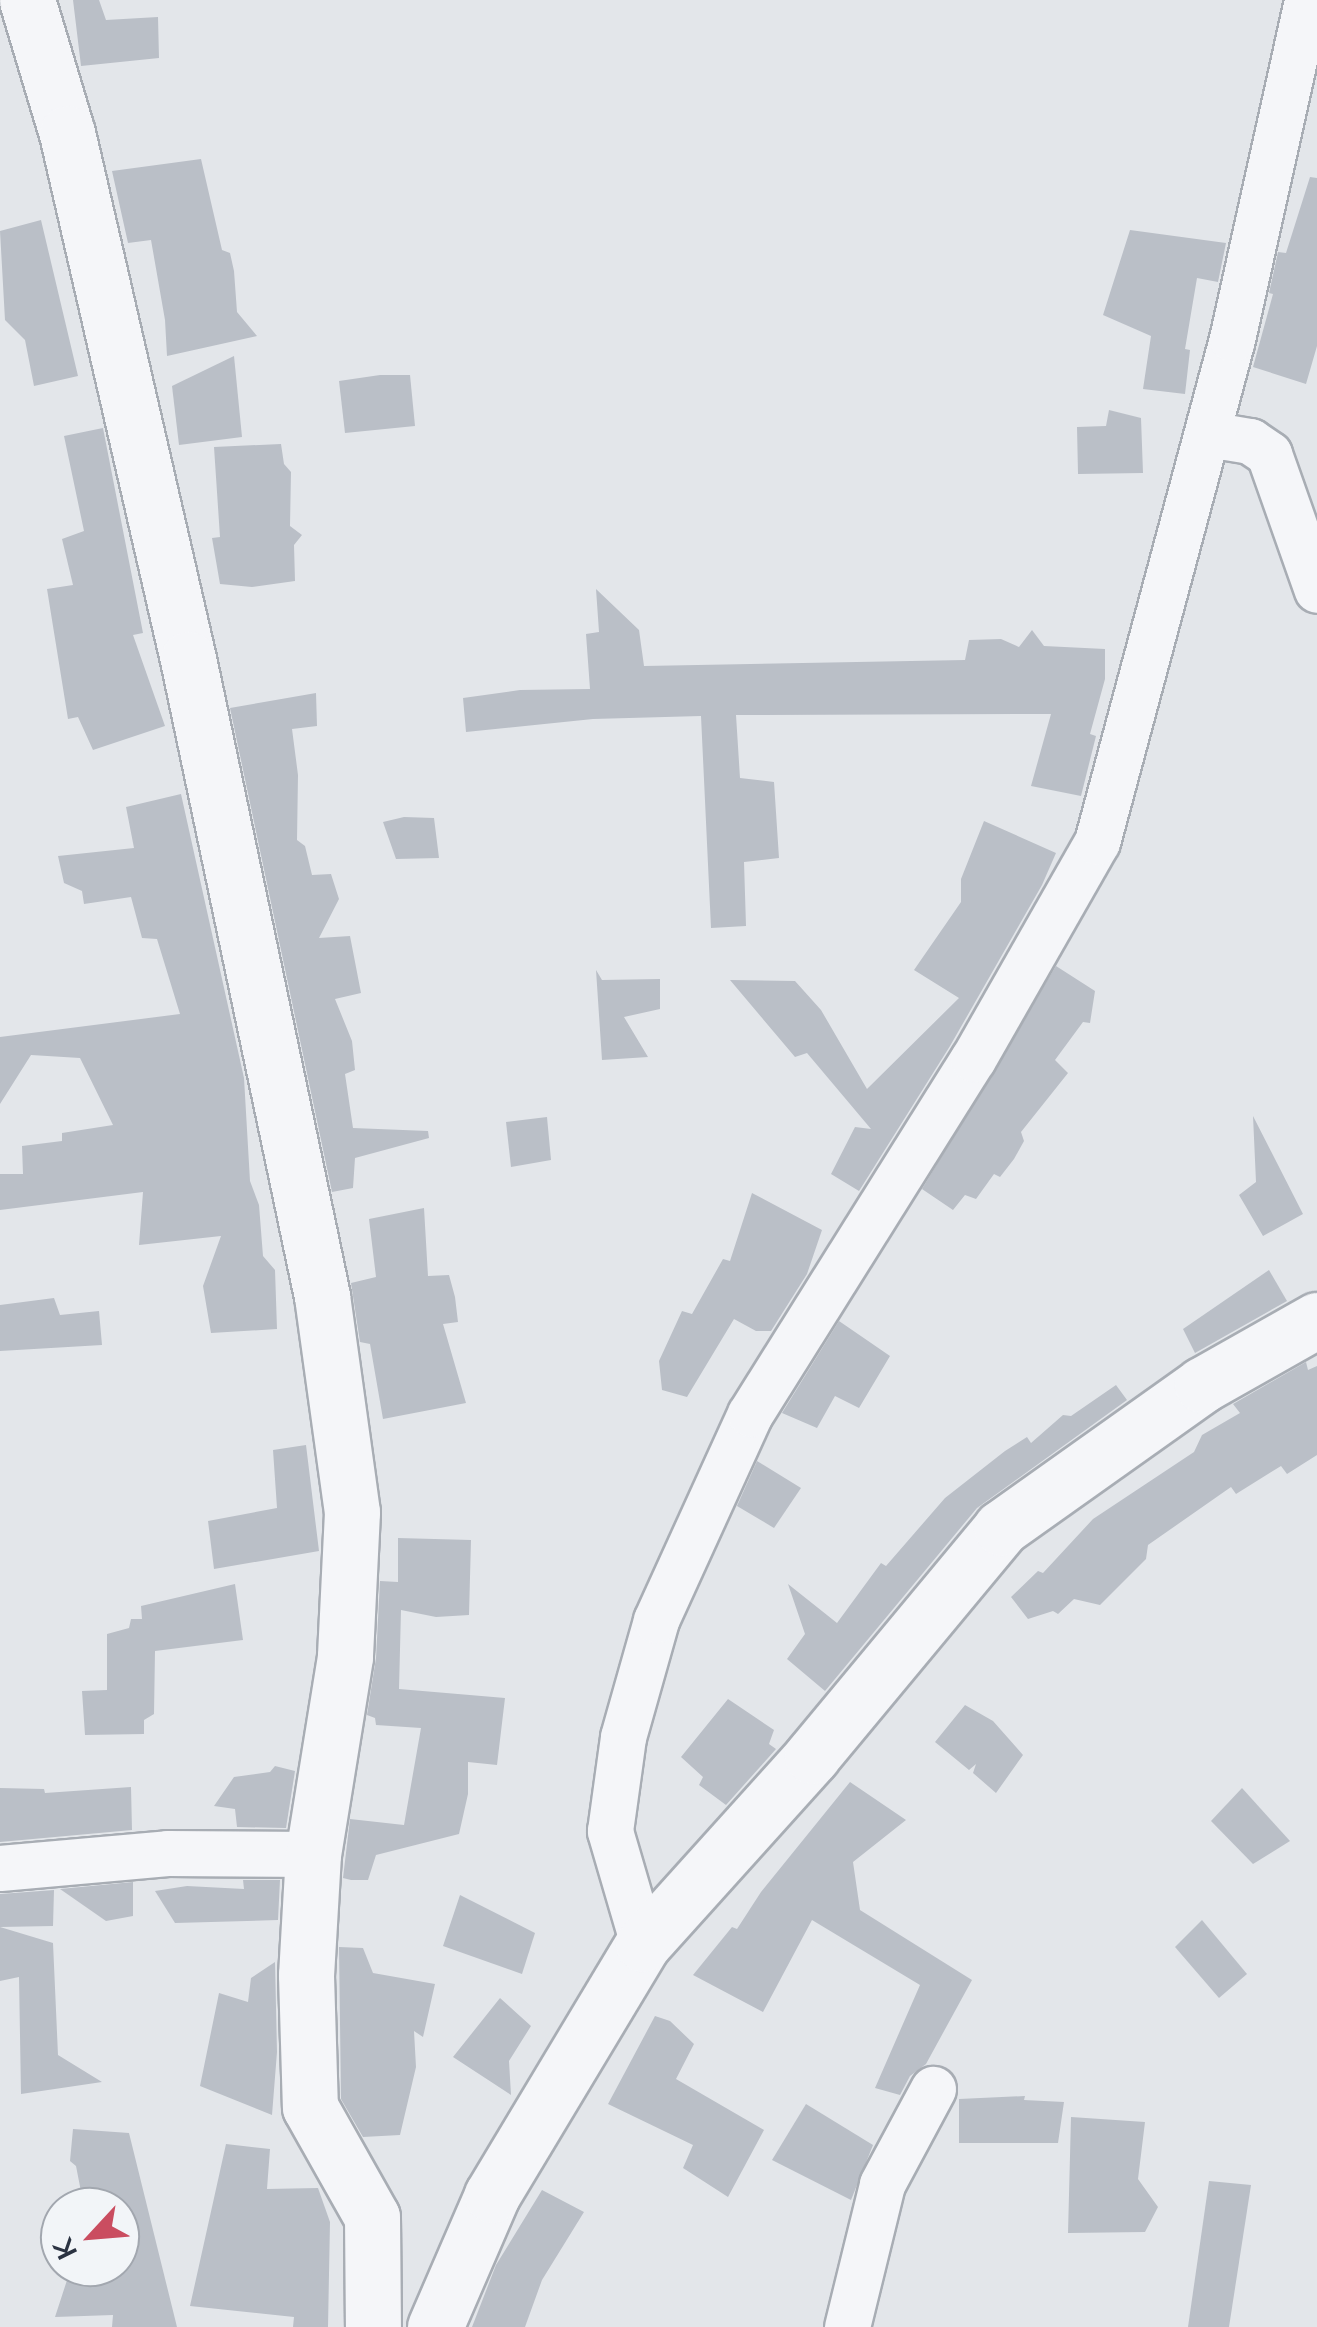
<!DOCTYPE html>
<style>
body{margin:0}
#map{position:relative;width:1317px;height:2327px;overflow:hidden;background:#e3e6ea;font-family:Mulish,sans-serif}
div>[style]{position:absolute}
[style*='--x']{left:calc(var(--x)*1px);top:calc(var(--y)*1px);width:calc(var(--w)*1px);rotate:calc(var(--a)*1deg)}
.building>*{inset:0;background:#babfc7}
.roads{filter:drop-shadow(2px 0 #a8adb4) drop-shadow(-2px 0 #a8adb4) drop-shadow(0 2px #a8adb4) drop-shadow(0 -2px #a8adb4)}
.minor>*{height:45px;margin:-22.5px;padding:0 22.5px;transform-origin:22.5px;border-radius:22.5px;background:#f5f6f9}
.tertiary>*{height:55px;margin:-27.5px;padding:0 27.5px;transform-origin:27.5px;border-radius:27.5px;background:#f5f6f9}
span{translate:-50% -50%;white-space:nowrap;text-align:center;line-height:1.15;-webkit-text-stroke:8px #f2f5f8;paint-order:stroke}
.north{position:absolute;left:40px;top:2187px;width:100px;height:100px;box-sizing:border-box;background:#f2f5f8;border:2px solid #a2a7af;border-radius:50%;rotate:244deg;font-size:28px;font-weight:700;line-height:40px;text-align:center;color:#2b3342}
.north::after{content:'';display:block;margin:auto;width:35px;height:45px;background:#ca4d60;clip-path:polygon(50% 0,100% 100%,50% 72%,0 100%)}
</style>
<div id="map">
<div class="building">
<div style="clip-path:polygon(73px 0,99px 0,106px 20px,158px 17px,159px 58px,81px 66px)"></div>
<div style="clip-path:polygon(201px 159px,222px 250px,230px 253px,234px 271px,237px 312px,257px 336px,167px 356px,165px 320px,151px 240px,128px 243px,112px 171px)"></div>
<div style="clip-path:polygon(1310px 177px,1317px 178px,1317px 346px,1306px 384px,1253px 367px,1273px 294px,1269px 293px,1278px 252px,1286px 253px)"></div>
<div style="clip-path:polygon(41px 220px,78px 376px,34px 386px,25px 340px,5px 320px,0 231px)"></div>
<div style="clip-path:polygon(1130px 230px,1226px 243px,1218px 282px,1197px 278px,1185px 349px,1190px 350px,1185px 394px,1143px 389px,1151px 336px,1103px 315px)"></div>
<div style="clip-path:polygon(234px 356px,242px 437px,179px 445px,172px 386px)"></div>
<div style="clip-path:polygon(380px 375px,410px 375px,415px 426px,345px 433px,339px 381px)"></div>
<div style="clip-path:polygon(1109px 410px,1141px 418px,1143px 473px,1078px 474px,1077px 427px,1106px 426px)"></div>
<div style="clip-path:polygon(103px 428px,143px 633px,133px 635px,165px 726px,93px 750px,78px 717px,68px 719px,47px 589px,73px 585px,62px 539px,84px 531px,64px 436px)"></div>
<div style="clip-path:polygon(281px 444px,284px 464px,291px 472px,290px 526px,302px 535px,294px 545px,295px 581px,252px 587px,220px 584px,212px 538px,220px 537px,214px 447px)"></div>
<div style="clip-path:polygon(596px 589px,639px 630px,644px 666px,965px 660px,969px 640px,1001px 639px,1019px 647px,1032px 630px,1044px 646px,1105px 649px,1105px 679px,1090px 734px,1096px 736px,1081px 796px,1031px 786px,1051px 714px,736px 715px,740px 778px,774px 782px,779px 858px,744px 862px,746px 926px,711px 928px,701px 716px,593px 719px,466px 732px,463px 698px,520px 690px,590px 689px,586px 634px,599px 632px)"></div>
<div style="clip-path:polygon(316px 693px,317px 726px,292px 729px,298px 775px,297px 840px,305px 846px,312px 875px,331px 874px,339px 899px,319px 938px,350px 936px,361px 993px,335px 999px,352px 1041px,355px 1070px,345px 1074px,353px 1128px,428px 1131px,429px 1138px,355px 1158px,353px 1188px,332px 1192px,230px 708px)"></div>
<div style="clip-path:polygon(181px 794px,244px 1078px,250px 1181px,259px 1205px,263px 1256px,275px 1270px,277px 1329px,211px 1333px,203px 1286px,221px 1236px,139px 1245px,143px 1192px,0 1210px,0 1174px,23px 1174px,22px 1146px,62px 1141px,62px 1133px,113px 1125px,80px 1058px,31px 1055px,0 1104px,0 1037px,180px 1014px,157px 939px,142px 938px,131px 897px,84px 904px,82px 891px,64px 883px,58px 856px,134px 848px,126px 807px)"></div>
<div style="clip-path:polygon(404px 817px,434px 818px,439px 858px,396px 859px,383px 822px)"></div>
<div style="clip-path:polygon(984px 821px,1056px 853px,1042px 885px,950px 1046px,859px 1191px,831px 1174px,855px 1127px,871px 1129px,807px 1053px,795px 1057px,730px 980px,795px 981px,821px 1010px,867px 1089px,959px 998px,914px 970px,961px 902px,961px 879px)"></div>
<div style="clip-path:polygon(1056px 966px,1095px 991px,1090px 1023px,1083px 1022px,1055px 1060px,1068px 1073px,1021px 1132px,1024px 1141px,1014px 1159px,1000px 1177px,994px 1174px,976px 1199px,965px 1195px,953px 1210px,922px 1189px)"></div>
<div style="clip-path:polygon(596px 970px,602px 980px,660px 979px,660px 1009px,624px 1017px,648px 1057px,602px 1060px)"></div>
<div style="clip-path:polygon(1253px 1116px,1303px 1214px,1263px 1236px,1239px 1195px,1256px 1182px)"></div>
<div style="clip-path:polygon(547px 1117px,551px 1160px,511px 1167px,506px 1122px)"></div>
<div style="clip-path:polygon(752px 1193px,822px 1230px,807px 1274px,771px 1331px,756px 1331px,734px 1319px,687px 1397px,662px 1390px,659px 1361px,682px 1311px,692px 1314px,723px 1259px,730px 1261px)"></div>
<div style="clip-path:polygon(424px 1208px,428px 1276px,449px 1275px,455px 1297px,458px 1322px,443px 1324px,466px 1403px,383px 1419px,370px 1344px,360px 1342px,351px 1283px,376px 1277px,369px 1219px)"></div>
<div style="clip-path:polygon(1269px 1270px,1287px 1301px,1195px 1353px,1183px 1329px)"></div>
<div style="clip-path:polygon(54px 1298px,60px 1315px,99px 1311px,102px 1345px,0 1351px,0 1305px)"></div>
<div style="clip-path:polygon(839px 1321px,890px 1356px,859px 1408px,835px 1396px,817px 1428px,782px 1413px)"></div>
<div style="clip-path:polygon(1306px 1362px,1308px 1370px,1317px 1366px,1317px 1455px,1287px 1474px,1281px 1466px,1236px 1494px,1231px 1487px,1148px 1545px,1146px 1559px,1100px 1605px,1074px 1599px,1058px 1614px,1053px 1611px,1028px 1619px,1011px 1597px,1038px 1571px,1043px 1573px,1093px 1519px,1194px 1452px,1202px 1435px,1240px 1413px,1233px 1404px)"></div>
<div style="clip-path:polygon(1116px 1385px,1127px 1400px,977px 1508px,825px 1691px,787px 1659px,805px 1634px,788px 1584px,837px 1623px,881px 1563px,886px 1566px,945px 1498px,1005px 1451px,1027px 1437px,1031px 1443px,1063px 1415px,1071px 1416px)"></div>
<div style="clip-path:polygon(306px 1445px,319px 1551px,214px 1569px,208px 1521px,277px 1508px,273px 1450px)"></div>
<div style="clip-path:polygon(757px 1461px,801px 1488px,774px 1528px,737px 1506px)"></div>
<div style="clip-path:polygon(398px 1538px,471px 1540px,469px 1615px,436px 1617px,401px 1610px,399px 1689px,505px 1698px,497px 1765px,468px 1762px,468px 1794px,459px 1834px,376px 1855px,368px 1880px,351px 1880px,343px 1878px,350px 1819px,404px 1825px,421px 1728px,376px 1725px,375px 1718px,367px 1715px,376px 1658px,380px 1581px,398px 1582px)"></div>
<div style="clip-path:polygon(235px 1584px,243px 1640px,155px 1651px,154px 1714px,144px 1720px,144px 1734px,85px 1735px,82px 1691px,107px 1690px,107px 1634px,129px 1628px,131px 1619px,142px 1619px,141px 1606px)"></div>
<div style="clip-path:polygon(728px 1699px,774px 1730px,769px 1744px,776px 1749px,726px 1805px,699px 1785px,703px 1777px,681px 1757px)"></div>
<div style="clip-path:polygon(965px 1705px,993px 1721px,1023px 1755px,996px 1793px,973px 1773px,976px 1764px,969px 1770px,935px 1742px)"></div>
<div style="clip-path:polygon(275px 1766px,295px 1771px,286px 1828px,237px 1827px,235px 1809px,214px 1806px,234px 1777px,270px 1772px)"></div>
<div style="clip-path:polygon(850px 1782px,906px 1820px,853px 1862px,860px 1910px,972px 1980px,926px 2064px,910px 2076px,900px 2095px,875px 2088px,920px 1985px,812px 1920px,763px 2012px,693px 1975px,732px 1927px,737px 1929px,761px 1892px)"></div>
<div style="clip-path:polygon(131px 1787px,132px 1830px,0 1842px,0 1788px,44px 1789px,45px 1793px)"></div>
<div style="clip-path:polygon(1242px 1788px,1290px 1841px,1253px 1864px,1211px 1821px)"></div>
<div style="clip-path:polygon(243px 1880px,280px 1880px,278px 1920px,175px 1923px,155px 1891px,187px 1886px,244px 1889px)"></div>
<div style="clip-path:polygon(133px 1882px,133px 1916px,106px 1921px,60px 1889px)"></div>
<div style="clip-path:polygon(54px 1890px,53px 1926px,0 1927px,0 1894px)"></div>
<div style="clip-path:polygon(460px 1895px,535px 1933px,522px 1974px,443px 1946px)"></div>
<div style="clip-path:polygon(1202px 1920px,1247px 1974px,1219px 1998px,1175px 1947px)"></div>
<div style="clip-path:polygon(0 1927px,53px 1943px,58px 2055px,102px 2082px,21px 2094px,19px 1977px,0 1981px)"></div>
<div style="clip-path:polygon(339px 1947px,363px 1948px,373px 1973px,435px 1984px,423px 2037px,414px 2031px,416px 2067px,400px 2135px,363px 2137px,341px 2099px)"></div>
<div style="clip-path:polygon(275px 1962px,277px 2052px,272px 2115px,200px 2086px,219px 1993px,248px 2002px,251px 1978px)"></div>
<div style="clip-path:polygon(500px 1998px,531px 2026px,509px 2061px,511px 2095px,453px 2057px)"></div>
<div style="clip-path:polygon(655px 2016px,670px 2021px,694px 2044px,676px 2079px,764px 2130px,728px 2197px,683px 2168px,693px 2145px,608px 2104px)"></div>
<div style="clip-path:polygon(1025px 2096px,1024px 2100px,1064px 2102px,1058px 2143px,959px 2143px,959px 2099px)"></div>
<div style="clip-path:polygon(806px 2104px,873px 2145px,851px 2200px,772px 2160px)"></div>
<div style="clip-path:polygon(1071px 2117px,1145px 2122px,1138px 2179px,1158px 2207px,1145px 2232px,1068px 2233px)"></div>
<div style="clip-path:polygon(73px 2129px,129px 2133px,177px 2327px,112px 2327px,113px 2315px,55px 2317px,70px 2271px,120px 2267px,120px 2207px,84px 2207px,76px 2166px,70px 2161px)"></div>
<div style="clip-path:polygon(226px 2144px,270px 2149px,267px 2189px,318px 2188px,330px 2222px,328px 2327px,293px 2327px,294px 2317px,190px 2306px)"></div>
<div style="clip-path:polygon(1209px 2181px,1251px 2185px,1229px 2327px,1188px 2327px)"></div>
<div style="clip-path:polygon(542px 2190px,584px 2212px,542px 2280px,525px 2327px,472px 2327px,496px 2265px)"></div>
</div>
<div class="roads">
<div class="minor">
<div style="--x:1208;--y:434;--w:43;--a:9.5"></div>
<div style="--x:1250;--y:441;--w:23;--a:34"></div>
<div style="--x:1269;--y:454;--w:144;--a:70.6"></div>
<div style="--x:0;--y:1868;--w:168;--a:-5.1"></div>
<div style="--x:167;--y:1853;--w:146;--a:0.4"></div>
<div style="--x:643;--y:1944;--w:118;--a:-106.3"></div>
<div style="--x:610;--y:1831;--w:95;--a:-82.1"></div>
<div style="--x:623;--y:1737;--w:122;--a:-74.2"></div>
<div style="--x:656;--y:1620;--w:226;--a:-65.5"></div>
<div style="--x:750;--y:1414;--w:419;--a:-57.9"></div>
<div style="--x:973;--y:1059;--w:250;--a:-60.3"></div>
<div style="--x:1097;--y:842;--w:521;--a:-74.98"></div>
<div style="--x:1232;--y:339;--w:347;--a:-77.5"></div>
<div style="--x:847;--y:2327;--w:147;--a:-76.2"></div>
<div style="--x:882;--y:2184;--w:108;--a:-61.8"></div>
</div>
<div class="tertiary">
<div style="--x:27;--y:0;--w:139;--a:73.3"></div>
<div style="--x:67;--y:133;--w:540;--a:77.05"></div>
<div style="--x:188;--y:659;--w:651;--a:78.12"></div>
<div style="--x:322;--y:1296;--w:218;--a:82.1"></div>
<div style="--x:352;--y:1512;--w:145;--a:92.8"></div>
<div style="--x:345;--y:1657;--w:200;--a:99.2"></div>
<div style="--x:313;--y:1854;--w:121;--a:93.3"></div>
<div style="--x:306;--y:1975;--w:132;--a:88.3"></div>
<div style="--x:310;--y:2107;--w:126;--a:60.6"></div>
<div style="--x:372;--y:2217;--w:110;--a:89.5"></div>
<div style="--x:435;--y:2327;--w:144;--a:-66.6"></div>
<div style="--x:492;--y:2195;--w:293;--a:-59"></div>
<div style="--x:643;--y:1944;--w:253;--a:-48"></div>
<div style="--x:812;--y:1756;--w:296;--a:-50.3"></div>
<div style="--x:1001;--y:1528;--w:247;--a:-35.4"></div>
<div style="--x:1202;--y:1385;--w:132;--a:-29.5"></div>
</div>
</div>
<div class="north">K</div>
</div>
